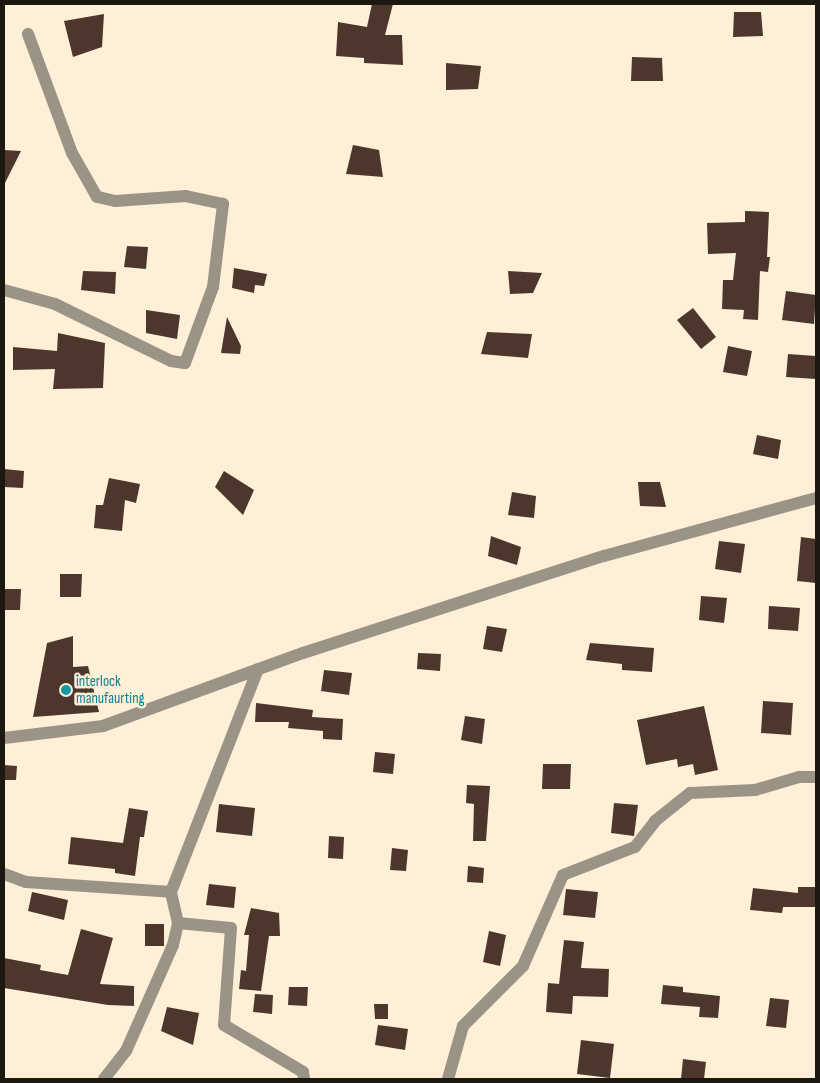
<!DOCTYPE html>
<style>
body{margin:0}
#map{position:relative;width:820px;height:1083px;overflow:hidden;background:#feefd7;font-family:"Sofia Sans Condensed",sans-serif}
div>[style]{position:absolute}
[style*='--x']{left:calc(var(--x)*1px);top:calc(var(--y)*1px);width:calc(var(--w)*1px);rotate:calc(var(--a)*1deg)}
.building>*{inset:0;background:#4d372d}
.minor>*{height:12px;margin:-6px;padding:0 6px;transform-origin:6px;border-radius:6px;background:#9b9385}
.tertiary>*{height:12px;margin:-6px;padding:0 6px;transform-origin:6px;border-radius:6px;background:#9b9385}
.dots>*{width:14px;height:14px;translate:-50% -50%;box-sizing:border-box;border:2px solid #feefd7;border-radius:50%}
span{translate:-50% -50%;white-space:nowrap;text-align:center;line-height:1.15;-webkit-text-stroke:5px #feefd7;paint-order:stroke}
.culture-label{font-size:15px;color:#0d838f}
.left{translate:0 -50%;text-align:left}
.frame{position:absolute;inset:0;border:5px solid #1d180f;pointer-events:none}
</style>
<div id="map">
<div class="building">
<div style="clip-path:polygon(372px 4px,393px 4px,385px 35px,402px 35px,403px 65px,364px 63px,364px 58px,336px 56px,338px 22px,367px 27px)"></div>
<div style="clip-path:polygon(734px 12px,761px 12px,763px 36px,733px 37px)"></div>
<div style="clip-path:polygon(104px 14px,102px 47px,73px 57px,64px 21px)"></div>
<div style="clip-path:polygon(632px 57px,662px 58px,663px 81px,631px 81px)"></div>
<div style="clip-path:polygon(446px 63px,481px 66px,478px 89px,446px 90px)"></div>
<div style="clip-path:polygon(353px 145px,379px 150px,383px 177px,346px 174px)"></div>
<div style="clip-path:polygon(4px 150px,21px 151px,4px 185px)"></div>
<div style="clip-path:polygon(745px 211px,769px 212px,767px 257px,770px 257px,768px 272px,760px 271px,758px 320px,743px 319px,744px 310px,722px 309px,723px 280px,733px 280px,736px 253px,708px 254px,707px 223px,745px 222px)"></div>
<div style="clip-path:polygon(127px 246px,148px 247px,146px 269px,124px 267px)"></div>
<div style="clip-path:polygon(234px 268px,267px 274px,264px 286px,255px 285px,254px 293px,232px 288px)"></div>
<div style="clip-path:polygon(83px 271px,116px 272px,115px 294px,81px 290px)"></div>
<div style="clip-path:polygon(508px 271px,542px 273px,533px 293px,510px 294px)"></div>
<div style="clip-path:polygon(786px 291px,816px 295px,814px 324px,782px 320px)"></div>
<div style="clip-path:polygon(693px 308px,716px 337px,701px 349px,677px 320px)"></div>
<div style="clip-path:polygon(146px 310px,180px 315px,177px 339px,146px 333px)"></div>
<div style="clip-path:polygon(227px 317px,241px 346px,240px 354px,221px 353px)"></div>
<div style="clip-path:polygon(487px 332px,532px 334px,528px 358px,481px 354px)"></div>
<div style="clip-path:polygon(58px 333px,105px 343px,103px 388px,53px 389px,55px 369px,13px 370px,13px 347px,57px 351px)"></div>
<div style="clip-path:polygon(728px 346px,752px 351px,747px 376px,723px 372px)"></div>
<div style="clip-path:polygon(788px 354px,816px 356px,816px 379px,786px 377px)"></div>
<div style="clip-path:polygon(757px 435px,781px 440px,778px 459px,753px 454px)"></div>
<div style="clip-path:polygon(4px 469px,24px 471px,23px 488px,4px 487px)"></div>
<div style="clip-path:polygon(224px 471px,254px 490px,243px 515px,215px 487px)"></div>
<div style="clip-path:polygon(109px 478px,140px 484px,136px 503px,125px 500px,122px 531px,94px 528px,96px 505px,103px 505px)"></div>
<div style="clip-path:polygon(638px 482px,660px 482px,666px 507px,640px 506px)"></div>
<div style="clip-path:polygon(512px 492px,536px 496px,534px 518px,508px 515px)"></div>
<div style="clip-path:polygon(491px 536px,521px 547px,517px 565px,488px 556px)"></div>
<div style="clip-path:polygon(801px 537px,816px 539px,816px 583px,797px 581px)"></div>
<div style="clip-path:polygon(719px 541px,745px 544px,741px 573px,715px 569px)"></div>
<div style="clip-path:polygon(60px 574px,82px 574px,81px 597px,60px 597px)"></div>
<div style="clip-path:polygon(4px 589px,21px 589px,20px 610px,4px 610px)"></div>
<div style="clip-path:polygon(701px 596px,727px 598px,724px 623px,699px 620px)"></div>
<div style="clip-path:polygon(769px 606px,800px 608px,798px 631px,768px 629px)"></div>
<div style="clip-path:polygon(487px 626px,507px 629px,502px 652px,483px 649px)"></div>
<div style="clip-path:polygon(73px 636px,73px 667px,88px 666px,99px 712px,33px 717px,47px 643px)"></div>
<div style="clip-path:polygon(590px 643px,654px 648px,652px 672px,622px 670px,622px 664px,586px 660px)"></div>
<div style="clip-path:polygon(418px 653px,441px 654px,440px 671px,417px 669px)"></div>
<div style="clip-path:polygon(324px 670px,352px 673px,349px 695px,321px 691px)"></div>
<div style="clip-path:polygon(763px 701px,793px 703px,791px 735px,761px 733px)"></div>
<div style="clip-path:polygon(256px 703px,313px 710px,312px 717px,343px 719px,342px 740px,323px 739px,323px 731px,288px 728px,289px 722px,255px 722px)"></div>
<div style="clip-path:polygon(704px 706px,718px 770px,695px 775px,693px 764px,678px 767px,677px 759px,646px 765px,637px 720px)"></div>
<div style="clip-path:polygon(465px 716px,485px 719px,482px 744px,461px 740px)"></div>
<div style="clip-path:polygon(375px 752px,395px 754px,393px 774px,373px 772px)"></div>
<div style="clip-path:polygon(543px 764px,571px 764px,570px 789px,542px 789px)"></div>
<div style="clip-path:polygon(4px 765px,17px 766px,16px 780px,4px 780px)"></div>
<div style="clip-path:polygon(467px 785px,490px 786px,486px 841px,473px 841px,474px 804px,466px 803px)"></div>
<div style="clip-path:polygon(614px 803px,638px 805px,634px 836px,611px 833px)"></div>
<div style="clip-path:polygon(219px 804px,255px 808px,252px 836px,216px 832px)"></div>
<div style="clip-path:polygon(129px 808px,148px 811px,144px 837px,140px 837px,135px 876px,115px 873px,115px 869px,68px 864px,71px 837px,123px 843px)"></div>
<div style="clip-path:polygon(329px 836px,344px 837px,343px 859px,328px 858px)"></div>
<div style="clip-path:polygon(392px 848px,408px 850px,406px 871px,390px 870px)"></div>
<div style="clip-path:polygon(468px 866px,484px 868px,483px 883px,467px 882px)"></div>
<div style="clip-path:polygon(209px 884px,236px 887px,234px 908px,206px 905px)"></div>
<div style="clip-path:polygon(798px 887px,816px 887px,816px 907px,783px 907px,782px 913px,750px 910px,753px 888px,798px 893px)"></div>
<div style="clip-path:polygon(566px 889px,598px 892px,595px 918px,563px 915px)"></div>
<div style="clip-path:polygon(32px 892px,68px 900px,64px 920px,28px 911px)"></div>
<div style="clip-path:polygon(251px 908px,279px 913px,280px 936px,269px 936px,261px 991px,239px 989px,241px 970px,246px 971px,249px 935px,244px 935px)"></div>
<div style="clip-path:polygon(145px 924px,164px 924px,164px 946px,145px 946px)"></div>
<div style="clip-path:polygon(81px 929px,113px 938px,100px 984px,134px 986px,134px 1006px,108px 1005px,4px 988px,4px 958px,41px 965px,40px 970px,68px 975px)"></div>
<div style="clip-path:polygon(489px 931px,506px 935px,500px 966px,483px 962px)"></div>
<div style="clip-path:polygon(564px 940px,584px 942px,581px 968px,609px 969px,608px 997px,573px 996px,572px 1014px,546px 1012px,548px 983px,559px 984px)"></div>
<div style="clip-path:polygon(663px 985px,683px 987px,683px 992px,720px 996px,718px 1018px,699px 1017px,700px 1007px,661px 1004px)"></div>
<div style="clip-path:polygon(289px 987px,308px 987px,307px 1006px,288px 1005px)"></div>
<div style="clip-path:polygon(255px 994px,273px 995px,272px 1014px,253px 1012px)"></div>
<div style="clip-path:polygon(770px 998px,789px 1000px,786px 1028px,766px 1026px)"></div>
<div style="clip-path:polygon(374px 1004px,388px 1004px,388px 1019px,375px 1019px)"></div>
<div style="clip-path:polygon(167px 1007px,199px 1013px,193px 1045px,161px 1031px)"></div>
<div style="clip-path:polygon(378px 1025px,408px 1029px,405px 1050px,375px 1045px)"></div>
<div style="clip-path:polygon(581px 1040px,614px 1044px,610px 1078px,577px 1074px)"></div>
<div style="clip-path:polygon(683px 1059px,706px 1062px,704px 1079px,681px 1079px)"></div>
</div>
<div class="minor">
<div style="--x:4;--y:290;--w:53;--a:15.4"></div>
<div style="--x:55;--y:304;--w:129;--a:26.2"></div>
<div style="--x:171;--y:361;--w:14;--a:8"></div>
<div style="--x:185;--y:363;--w:81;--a:-69.8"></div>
<div style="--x:213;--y:287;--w:84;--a:-83.1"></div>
<div style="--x:223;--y:204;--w:38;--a:-168"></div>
<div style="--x:186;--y:196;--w:71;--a:176"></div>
<div style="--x:115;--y:201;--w:18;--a:-167"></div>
<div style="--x:97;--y:197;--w:51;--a:-119.6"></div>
<div style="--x:72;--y:153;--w:127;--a:-110.3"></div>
<div style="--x:4;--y:874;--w:23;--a:20"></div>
<div style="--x:26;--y:882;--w:145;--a:3.9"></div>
<div style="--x:178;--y:923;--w:53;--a:5.4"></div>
<div style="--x:231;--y:928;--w:97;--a:94.1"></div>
<div style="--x:224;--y:1025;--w:92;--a:30.7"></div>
<div style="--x:303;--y:1072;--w:7;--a:82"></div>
<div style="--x:104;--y:1079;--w:36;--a:-52"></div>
<div style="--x:126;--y:1051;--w:116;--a:-66.1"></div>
<div style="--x:173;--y:945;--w:23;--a:-77"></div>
<div style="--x:178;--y:923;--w:32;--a:-103"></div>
<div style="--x:171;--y:892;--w:239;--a:-68.7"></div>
<div style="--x:448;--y:1079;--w:55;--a:-74.2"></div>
<div style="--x:463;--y:1026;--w:85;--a:-45"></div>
<div style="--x:523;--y:966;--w:99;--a:-66.3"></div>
<div style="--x:563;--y:875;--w:77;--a:-21.3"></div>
<div style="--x:635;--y:847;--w:33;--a:-52"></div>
<div style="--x:655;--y:821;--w:45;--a:-38.7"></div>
<div style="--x:690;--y:793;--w:65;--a:-2.6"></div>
<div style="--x:755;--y:790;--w:46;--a:-16.5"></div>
<div style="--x:799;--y:777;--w:17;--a:0"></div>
</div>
<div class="tertiary">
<div style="--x:4;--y:738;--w:100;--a:-6.9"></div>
<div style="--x:103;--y:726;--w:213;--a:-20.1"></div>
<div style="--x:303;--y:653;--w:316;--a:-17.9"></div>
<div style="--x:604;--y:556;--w:220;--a:-15.3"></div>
</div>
<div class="dots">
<div style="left:66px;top:690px;background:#0f9aa8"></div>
</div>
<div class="culture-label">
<span class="left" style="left:76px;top:690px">interlock<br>manufaurting</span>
</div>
<div class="frame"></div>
</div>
